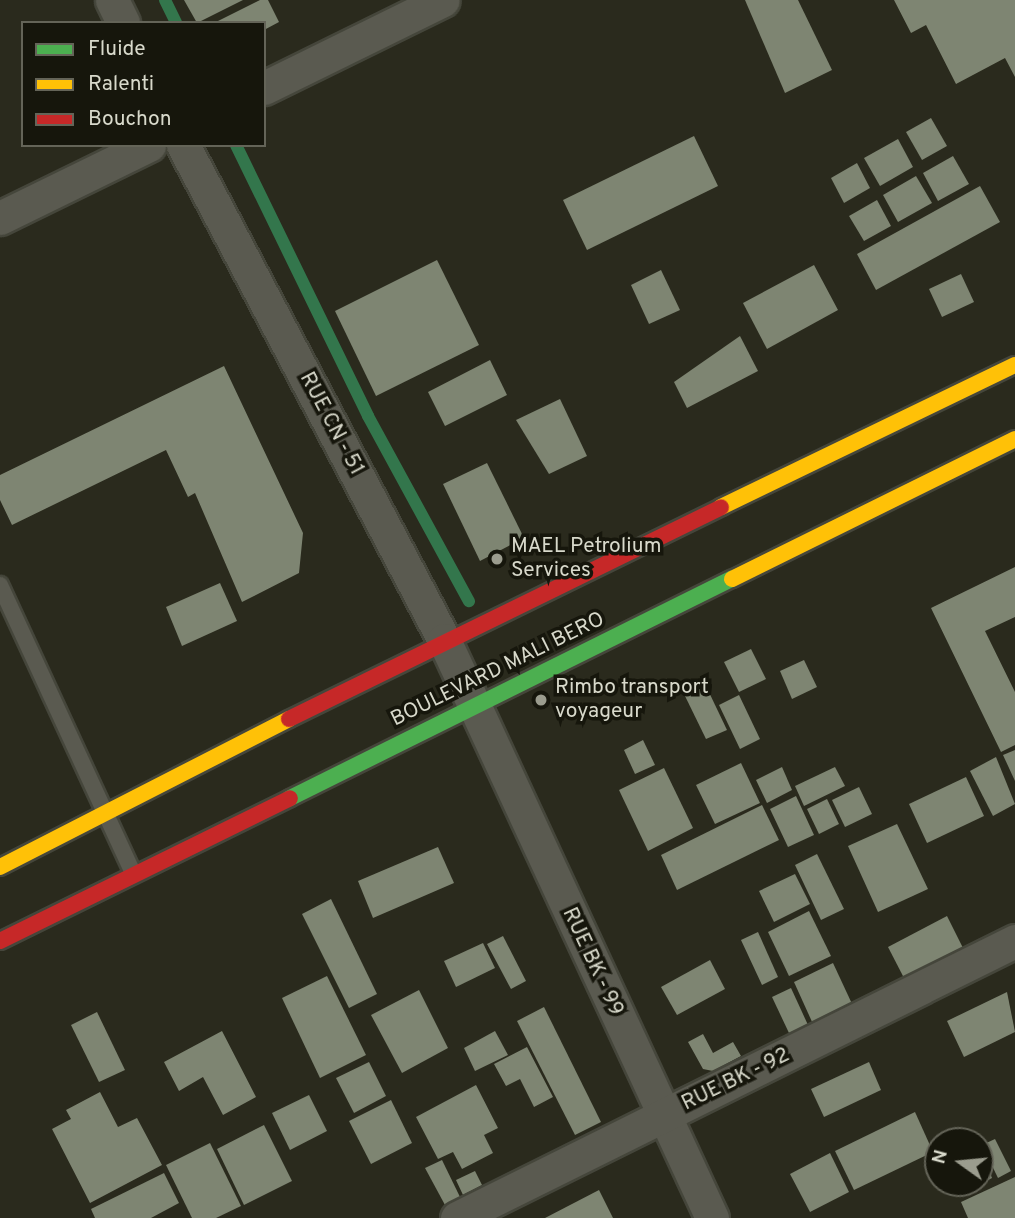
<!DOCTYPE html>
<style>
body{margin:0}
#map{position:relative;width:1015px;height:1218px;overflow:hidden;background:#2a2a1d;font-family:Overpass,sans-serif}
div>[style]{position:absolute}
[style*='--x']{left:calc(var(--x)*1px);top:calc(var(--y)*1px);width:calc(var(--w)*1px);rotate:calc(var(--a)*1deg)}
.stream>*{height:12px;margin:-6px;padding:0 6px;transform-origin:6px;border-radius:6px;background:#33764c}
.building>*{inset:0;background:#7e8572}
.roads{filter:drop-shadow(2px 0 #45463b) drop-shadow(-2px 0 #45463b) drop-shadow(0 2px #45463b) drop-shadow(0 -2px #45463b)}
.lane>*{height:16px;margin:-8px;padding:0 8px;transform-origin:8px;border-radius:8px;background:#5a5a50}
.street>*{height:33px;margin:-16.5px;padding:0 16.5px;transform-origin:16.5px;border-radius:16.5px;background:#5a5a50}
.fast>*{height:16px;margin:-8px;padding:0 8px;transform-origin:8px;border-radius:8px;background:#4caf50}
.slow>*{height:16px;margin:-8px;padding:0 8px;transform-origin:8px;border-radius:8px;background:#ffc107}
.jam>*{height:16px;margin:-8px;padding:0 8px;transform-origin:8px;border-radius:8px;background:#c62828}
.dots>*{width:19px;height:19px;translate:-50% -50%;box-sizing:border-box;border:4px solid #16160c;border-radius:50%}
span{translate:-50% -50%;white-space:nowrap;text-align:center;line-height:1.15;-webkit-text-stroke:7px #16160c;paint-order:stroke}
.street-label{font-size:21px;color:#d8d9cb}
.poi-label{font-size:21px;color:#d8d9cb}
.left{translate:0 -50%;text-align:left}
.legend{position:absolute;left:21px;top:21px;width:245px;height:126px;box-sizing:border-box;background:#16160c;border:2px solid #646458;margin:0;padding:9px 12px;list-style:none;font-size:21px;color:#d8d9cb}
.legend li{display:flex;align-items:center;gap:14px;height:35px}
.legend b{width:35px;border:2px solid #646458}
.north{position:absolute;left:924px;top:1127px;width:70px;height:70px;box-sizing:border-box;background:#16160c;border:2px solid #646458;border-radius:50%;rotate:285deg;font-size:19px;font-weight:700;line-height:28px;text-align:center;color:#d8d9cb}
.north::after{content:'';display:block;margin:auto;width:24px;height:32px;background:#9b9c8e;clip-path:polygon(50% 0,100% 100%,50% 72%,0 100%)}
</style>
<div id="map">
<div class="stream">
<div style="--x:165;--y:0;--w:25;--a:64"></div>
<div style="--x:236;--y:145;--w:301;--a:64"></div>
<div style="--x:368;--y:416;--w:211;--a:61.4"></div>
</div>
<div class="building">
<div style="clip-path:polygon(184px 0,243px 0,197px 23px)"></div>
<div style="clip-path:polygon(260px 0,268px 0,279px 22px,264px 30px,264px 23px,214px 23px)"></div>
<div style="clip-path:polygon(745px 0,798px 0,832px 70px,785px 93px)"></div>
<div style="clip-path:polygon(894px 0,1015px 0,1015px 77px,1005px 58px,956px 84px,926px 25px,911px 33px)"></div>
<div style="clip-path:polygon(931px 118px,947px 146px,922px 160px,906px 132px)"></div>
<div style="clip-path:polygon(694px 136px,718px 186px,587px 250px,563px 200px)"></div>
<div style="clip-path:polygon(898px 139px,913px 167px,880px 186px,864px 158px)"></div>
<div style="clip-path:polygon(953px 156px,969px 184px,938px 201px,923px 173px)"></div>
<div style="clip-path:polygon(857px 163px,870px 188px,844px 203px,831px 178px)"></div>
<div style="clip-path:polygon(916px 176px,932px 203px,898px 222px,883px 195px)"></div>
<div style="clip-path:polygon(980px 186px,1000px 222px,876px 290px,857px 254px)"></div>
<div style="clip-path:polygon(877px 200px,891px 226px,864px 241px,849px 216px)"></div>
<div style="clip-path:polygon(437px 260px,479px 345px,376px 396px,335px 311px)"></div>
<div style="clip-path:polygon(814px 265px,838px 310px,767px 349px,743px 303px)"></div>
<div style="clip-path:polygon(661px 270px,680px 310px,649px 324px,631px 285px)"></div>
<div style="clip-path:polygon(961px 274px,974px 302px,942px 317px,929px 289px)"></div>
<div style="clip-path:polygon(740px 336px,758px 371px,687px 408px,674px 382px)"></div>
<div style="clip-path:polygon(490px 360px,507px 395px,445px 426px,428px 392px)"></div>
<div style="clip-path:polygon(224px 366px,303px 533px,299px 573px,242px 602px,195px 493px,188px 497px,166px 450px,12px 525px,0 500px,0 475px)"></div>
<div style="clip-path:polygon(560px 399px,587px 456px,549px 474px,516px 420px)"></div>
<div style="clip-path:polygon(487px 463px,524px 538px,480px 561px,443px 484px)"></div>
<div style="clip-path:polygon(1015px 567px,1015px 617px,985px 631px,1015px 692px,1015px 745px,1001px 752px,931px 608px)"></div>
<div style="clip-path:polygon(220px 583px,237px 621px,182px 646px,166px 607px)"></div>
<div style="clip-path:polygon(751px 649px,766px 679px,739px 692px,724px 662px)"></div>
<div style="clip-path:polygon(804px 660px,817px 687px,792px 699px,780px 671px)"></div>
<div style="clip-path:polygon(706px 686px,727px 730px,706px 739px,685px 696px)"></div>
<div style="clip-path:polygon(739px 695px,760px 739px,740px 749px,719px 705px)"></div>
<div style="clip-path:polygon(643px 740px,655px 765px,635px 774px,624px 750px)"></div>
<div style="clip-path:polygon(1015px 750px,1015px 781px,1003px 755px)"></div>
<div style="clip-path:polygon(996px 757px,1015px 804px,993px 816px,970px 771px)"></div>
<div style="clip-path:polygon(741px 763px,760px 803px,715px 824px,696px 785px)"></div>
<div style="clip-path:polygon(782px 767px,792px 790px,767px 803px,756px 780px)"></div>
<div style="clip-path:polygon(835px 767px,845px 786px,804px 806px,795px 786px)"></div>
<div style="clip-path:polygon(664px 768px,693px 828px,648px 851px,619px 790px)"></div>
<div style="clip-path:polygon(966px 777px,984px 816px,927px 843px,909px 804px)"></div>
<div style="clip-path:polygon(859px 787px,872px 814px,845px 827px,832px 800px)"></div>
<div style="clip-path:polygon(796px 796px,814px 835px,788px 847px,770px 809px)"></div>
<div style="clip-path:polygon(827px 799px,839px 824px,819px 834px,807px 809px)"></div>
<div style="clip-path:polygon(762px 805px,779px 840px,677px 890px,661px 855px)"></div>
<div style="clip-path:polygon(897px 824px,928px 889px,878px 912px,848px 846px)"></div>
<div style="clip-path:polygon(438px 847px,454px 883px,373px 918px,358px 881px)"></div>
<div style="clip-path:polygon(817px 854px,844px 909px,821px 920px,795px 865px)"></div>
<div style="clip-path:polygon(795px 874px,810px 904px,774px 922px,759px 891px)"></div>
<div style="clip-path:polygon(331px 899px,377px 994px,349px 1008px,302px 914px)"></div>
<div style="clip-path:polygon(809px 911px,831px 956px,789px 976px,768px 932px)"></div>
<div style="clip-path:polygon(947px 916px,963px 948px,904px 978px,888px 947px)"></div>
<div style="clip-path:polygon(758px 932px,778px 977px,762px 985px,741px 940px)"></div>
<div style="clip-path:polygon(503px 936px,526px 981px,511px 989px,487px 944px)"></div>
<div style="clip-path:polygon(483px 943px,495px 968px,456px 987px,444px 961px)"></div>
<div style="clip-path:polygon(710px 960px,725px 989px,677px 1015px,661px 987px)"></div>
<div style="clip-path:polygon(833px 963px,853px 1006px,813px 1024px,794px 982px)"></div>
<div style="clip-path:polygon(327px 976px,366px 1055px,320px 1078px,282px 998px)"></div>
<div style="clip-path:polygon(791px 988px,808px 1025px,789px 1033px,772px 997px)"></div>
<div style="clip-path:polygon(419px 990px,448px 1048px,402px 1073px,371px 1015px)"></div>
<div style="clip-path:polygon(1007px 992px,1015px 1032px,964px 1057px,947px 1021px)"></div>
<div style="clip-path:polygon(544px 1007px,601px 1122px,575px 1135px,517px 1021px)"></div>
<div style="clip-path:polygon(97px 1012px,125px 1070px,99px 1082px,71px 1025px)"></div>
<div style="clip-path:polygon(222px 1031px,256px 1097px,223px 1115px,203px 1077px,179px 1091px,164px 1062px)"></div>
<div style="clip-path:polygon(495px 1031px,508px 1055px,475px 1071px,464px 1048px)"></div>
<div style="clip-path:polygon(703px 1034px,713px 1053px,733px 1042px,741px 1056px,713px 1071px,703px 1069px,688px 1042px)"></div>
<div style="clip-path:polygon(527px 1047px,553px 1097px,534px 1107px,520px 1079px,506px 1086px,494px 1064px)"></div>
<div style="clip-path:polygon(369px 1062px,386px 1096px,354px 1113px,336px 1078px)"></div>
<div style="clip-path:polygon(869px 1062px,881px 1090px,824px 1117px,811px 1089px)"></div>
<div style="clip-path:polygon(476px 1085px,498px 1128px,484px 1135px,493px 1153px,462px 1169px,453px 1152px,438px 1159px,416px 1117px)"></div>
<div style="clip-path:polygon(100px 1092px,118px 1127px,137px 1118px,162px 1165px,90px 1203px,52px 1129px,71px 1119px,66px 1110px)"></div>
<div style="clip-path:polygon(309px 1095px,327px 1131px,290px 1150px,272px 1113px)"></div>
<div style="clip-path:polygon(391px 1100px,412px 1143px,371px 1164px,349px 1121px)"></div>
<div style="clip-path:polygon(915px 1112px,933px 1152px,854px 1190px,835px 1151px)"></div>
<div style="clip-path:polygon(264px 1125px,292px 1181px,244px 1205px,217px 1149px)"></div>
<div style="clip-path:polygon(995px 1139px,1011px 1171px,998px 1178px,982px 1145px)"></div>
<div style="clip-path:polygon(210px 1143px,241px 1206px,216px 1218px,192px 1218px,166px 1165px)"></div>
<div style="clip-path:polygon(980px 1151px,992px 1178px,959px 1194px,954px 1183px,980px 1183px)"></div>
<div style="clip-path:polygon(830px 1153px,849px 1192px,810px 1212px,790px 1174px)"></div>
<div style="clip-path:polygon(442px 1160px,460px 1197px,445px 1205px,425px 1168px)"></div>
<div style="clip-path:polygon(475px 1171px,482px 1185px,463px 1195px,456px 1180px)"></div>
<div style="clip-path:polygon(164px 1173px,179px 1203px,151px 1218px,95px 1218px,91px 1209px)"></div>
<div style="clip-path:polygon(1015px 1177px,1015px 1218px,968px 1218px,961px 1202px)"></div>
<div style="clip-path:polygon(599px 1190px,613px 1218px,545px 1218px)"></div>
</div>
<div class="roads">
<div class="lane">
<div style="--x:0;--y:585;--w:317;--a:65.2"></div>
</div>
<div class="street">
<div style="--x:112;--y:0;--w:25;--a:64"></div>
<div style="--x:264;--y:88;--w:199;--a:-26.2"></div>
<div style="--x:183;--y:145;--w:560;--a:62.2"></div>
<div style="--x:444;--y:640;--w:637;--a:65.12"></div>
<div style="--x:0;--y:218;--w:166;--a:-26.1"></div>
<div style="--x:457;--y:1218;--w:623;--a:-26.4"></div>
</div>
<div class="fast">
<div style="--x:290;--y:798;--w:493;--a:-26.4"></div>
</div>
<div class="slow">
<div style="--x:721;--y:507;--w:326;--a:-25.8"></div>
<div style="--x:732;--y:579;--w:316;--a:-26.3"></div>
<div style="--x:0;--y:867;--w:325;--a:-27.1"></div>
</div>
<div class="jam">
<div style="--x:289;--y:719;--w:481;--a:-26.1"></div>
<div style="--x:0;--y:941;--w:323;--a:-26.2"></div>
</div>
</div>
<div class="dots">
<div style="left:497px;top:559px;background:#9b9c8e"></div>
<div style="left:541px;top:700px;background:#9b9c8e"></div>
</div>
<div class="street-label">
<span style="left:331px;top:424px;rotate:62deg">RUE CN - 51</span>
<span style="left:498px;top:670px;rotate:-26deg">BOULEVARD MALI BERO</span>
<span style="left:592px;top:962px;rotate:65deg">RUE BK - 99</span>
<span style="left:736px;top:1080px;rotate:-26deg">RUE BK - 92</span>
</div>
<div class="poi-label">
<span class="left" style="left:511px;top:559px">MAEL Petrolium<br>Services</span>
<span class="left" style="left:555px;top:700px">Rimbo transport<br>voyageur</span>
</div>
<ul class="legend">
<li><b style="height:9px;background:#4caf50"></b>Fluide</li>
<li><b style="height:9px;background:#ffc107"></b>Ralenti</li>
<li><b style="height:9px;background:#c62828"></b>Bouchon</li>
</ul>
<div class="north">N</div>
</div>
